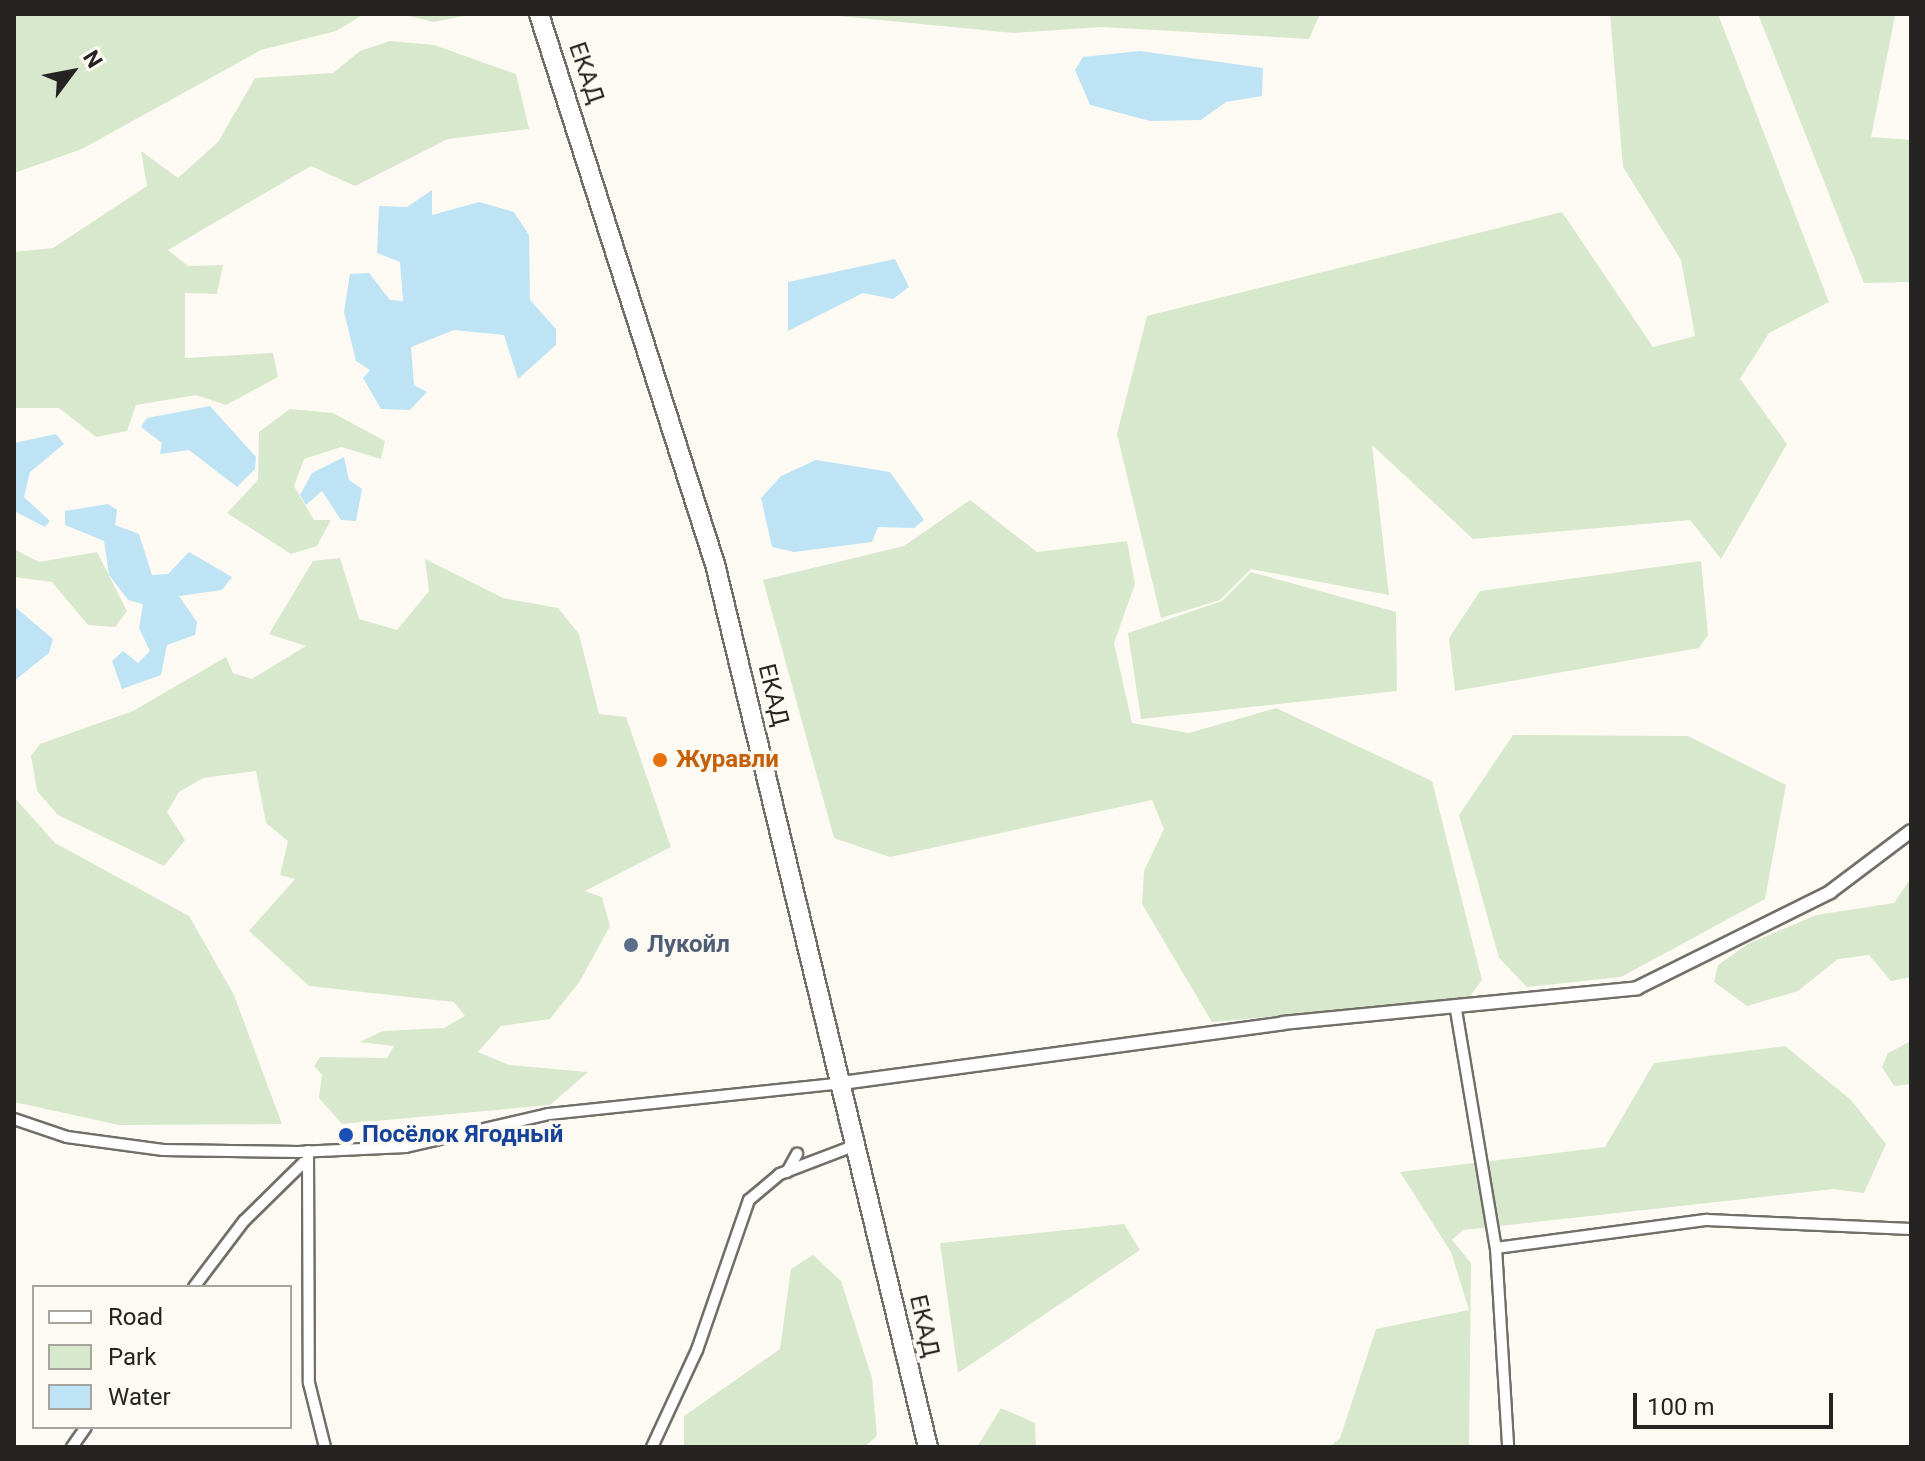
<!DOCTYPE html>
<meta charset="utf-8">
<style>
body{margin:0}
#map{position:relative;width:1925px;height:1461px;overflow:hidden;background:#fdfaf3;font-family:Roboto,sans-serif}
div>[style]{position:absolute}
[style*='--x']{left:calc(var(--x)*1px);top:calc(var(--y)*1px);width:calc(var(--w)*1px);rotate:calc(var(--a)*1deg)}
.green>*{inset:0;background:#d8e8cc}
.water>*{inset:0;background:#bde3f4}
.roads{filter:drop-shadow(2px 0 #726f69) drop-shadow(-2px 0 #726f69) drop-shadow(0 2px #726f69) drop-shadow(0 -2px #726f69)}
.minor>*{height:10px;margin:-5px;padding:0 5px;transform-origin:5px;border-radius:5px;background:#fff}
.tertiary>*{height:12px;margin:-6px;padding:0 6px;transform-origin:6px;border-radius:6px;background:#fff}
.trunk>*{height:18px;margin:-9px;padding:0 9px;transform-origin:9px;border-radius:9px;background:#fff}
.dots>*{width:22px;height:22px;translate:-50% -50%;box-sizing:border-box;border:4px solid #fdfaf3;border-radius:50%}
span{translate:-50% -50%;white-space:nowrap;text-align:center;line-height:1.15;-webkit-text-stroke:7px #fdfaf3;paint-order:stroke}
.street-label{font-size:24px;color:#252422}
.food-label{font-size:24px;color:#c56008;font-weight:700}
.left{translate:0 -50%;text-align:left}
.service-label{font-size:24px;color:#4e5e75;font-weight:700}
.transit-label{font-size:24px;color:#164399;font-weight:700}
.frame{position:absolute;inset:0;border:16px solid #252422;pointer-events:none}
.legend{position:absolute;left:32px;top:1285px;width:260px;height:144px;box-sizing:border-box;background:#fdfaf3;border:2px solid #a7a49f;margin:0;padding:10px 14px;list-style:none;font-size:24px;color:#252422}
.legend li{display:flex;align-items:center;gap:16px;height:40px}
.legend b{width:40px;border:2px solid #a7a49f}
.north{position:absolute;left:32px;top:32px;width:80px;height:80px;-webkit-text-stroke:6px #fdfaf3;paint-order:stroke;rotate:58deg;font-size:22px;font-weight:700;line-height:32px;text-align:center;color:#252422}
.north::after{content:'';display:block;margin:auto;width:28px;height:36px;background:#252422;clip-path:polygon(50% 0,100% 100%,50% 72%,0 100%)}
.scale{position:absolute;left:1633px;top:1393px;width:200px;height:36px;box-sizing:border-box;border:4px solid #252422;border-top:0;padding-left:10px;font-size:24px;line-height:28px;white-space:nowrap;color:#252422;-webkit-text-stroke:6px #fdfaf3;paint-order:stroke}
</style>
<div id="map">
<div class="green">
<div style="clip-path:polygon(14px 14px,364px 14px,336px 31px,261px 50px,82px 149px,14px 173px)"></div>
<div style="clip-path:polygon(400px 14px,473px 14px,434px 22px)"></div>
<div style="clip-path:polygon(818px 14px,1320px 14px,1309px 39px,1102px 27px,1014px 33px)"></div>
<div style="clip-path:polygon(1610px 14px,1718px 14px,1829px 302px,1769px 333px,1740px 379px,1787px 444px,1721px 559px,1690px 520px,1473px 539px,1372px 445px,1389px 595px,1251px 569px,1220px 600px,1161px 618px,1117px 434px,1147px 316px,1562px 212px,1653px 347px,1695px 336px,1681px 260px,1623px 167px)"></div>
<div style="clip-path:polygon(1758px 14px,1911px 14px,1895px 16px,1871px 137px,1911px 140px,1911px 282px,1864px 283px)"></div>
<div style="clip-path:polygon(390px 41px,434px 45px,516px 74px,529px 129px,448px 139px,355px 186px,311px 166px,168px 250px,188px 266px,223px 265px,217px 294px,185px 293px,185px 358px,273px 353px,278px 377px,226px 405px,196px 395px,136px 405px,127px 431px,96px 437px,59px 408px,14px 408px,14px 252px,53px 248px,147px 186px,141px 151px,178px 178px,218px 142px,255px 78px,333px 73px,360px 51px)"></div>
<div style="clip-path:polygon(290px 409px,333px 413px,385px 441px,381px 459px,341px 447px,304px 459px,294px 486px,314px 520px,331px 520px,317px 546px,291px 554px,227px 513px,258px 480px,259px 432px)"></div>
<div style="clip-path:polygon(970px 500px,1037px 552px,1127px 541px,1135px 584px,1114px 643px,1132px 723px,1189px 733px,1276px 708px,1432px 781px,1482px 980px,1468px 999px,1212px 1022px,1142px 904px,1144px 871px,1164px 829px,1152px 800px,890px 857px,834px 838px,763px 580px,904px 546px)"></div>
<div style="clip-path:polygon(14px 540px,16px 550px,39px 562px,97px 552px,127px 611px,115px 627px,88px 625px,52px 582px,14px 577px)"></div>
<div style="clip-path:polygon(340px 558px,359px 619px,397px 630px,429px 591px,425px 559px,503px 598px,558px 608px,579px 634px,599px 714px,626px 717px,671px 847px,585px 891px,602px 897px,610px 926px,580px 981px,550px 1019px,501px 1026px,478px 1052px,509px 1065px,588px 1072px,550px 1105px,342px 1124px,319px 1098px,322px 1075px,314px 1066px,320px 1057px,387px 1058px,394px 1046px,360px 1042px,383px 1031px,444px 1028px,465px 1016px,454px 1002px,309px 986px,249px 931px,295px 879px,280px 875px,288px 841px,266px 823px,256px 771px,203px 778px,179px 792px,167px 812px,185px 840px,164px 866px,58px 815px,37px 791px,31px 756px,40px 744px,133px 711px,226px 657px,233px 673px,252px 679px,306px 646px,269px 634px,313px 561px)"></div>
<div style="clip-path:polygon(1701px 561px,1708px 635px,1699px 648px,1455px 691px,1449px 638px,1480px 591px)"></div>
<div style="clip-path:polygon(1251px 572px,1396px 612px,1397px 691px,1141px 719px,1128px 633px,1222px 601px)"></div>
<div style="clip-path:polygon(1513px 735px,1688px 736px,1786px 785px,1765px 899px,1621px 977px,1527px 987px,1499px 958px,1459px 815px)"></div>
<div style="clip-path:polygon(14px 797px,55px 843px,189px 916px,234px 995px,282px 1124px,119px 1125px,14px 1102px)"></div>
<div style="clip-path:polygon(1911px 878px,1911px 977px,1891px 981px,1869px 955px,1838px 959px,1798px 991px,1747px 1006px,1714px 982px,1718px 965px,1748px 944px,1816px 915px,1894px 903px)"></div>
<div style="clip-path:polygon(1911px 1041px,1911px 1084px,1894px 1086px,1882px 1067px,1888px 1053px)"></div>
<div style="clip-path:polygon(1785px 1046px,1851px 1100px,1886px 1144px,1864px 1193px,1834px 1189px,1463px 1230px,1452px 1240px,1471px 1263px,1469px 1447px,1330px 1447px,1340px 1438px,1376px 1329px,1469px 1310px,1451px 1252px,1400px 1172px,1605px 1147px,1654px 1063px)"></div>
<div style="clip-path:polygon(1124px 1224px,1140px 1250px,958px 1373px,940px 1243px)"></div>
<div style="clip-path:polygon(813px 1255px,841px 1281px,872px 1378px,877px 1436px,864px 1447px,684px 1447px,684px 1416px,780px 1349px,791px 1269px)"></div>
<div style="clip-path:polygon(1001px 1408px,1035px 1423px,1036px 1447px,977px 1447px)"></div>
</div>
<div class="water">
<div style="clip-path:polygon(1140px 51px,1263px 68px,1262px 96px,1226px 102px,1201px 120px,1150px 121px,1090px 105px,1075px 70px,1083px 57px)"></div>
<div style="clip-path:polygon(432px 190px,432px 215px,479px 202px,514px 212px,529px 235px,530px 300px,556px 329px,556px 345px,518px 379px,504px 335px,454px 330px,411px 347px,414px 385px,427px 392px,410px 410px,381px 409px,363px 378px,370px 370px,356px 361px,344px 312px,350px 274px,369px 273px,390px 300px,403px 301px,400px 262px,377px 253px,379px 206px,407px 207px)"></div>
<div style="clip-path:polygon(895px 259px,909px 287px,893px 299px,863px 293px,788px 331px,788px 282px)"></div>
<div style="clip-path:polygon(210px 406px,256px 457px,255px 469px,237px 487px,189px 450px,160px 454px,162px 443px,141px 427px,147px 418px)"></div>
<div style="clip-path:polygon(56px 434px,64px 444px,30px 472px,24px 497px,50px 521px,45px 527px,14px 511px,14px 443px)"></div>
<div style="clip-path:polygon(344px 457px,349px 480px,362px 489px,356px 521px,341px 520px,322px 491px,306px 505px,300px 495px,312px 473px)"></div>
<div style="clip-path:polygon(816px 460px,890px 472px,924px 520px,914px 528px,878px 527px,872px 542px,794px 552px,772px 547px,761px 498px,781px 476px)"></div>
<div style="clip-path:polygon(108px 504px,117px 510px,115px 525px,139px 534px,152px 575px,168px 574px,189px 552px,232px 577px,222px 590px,179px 596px,197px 622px,195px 635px,167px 645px,161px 675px,122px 689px,112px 661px,123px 651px,138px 663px,150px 651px,139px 628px,143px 604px,128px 600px,109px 575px,104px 541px,65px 525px,65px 511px)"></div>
<div style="clip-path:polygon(14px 606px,53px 639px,49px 653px,14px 681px)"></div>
</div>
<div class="roads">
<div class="minor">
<div style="--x:1456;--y:1010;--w:241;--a:80.5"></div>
<div style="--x:1496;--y:1248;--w:199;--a:86.5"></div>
<div style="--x:14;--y:1119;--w:56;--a:18.8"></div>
<div style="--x:67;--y:1137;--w:97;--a:7.7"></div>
<div style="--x:163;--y:1150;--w:135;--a:0.8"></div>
<div style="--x:298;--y:1152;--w:108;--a:-2.7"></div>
<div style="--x:406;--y:1147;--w:147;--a:-13"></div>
<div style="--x:549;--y:1114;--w:295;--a:-6"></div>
<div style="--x:308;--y:1151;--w:232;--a:89.8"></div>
<div style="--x:309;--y:1383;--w:66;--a:76"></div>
<div style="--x:787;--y:1172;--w:21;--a:-61"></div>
<div style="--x:1496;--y:1248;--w:213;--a:-7.6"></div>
<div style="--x:1707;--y:1220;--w:204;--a:2.5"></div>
<div style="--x:194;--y:1287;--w:83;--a:-52.9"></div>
<div style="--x:244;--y:1221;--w:83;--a:-44.5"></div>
<div style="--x:72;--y:1447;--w:24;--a:-55"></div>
<div style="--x:652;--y:1447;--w:107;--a:-65.1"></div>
<div style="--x:697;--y:1350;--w:159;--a:-70.9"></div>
<div style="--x:749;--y:1200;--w:40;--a:-40"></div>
<div style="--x:780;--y:1174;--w:81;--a:-20.9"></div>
</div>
<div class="tertiary">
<div style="--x:842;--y:1083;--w:445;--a:-7.7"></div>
<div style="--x:1283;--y:1023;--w:356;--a:-5.6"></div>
<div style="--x:1637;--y:988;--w:216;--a:-26.4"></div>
<div style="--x:1830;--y:892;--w:101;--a:-37"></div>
</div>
<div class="trunk">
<div style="--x:539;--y:14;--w:577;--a:72.26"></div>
<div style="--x:715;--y:564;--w:908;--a:76.44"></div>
</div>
</div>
<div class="dots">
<div style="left:660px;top:760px;background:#e8710a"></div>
<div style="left:631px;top:945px;background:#5c6f8a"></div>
<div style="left:346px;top:1135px;background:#1a4fb4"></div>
</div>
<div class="street-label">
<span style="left:586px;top:73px;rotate:71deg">ЕКАД</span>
<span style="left:773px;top:695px;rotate:76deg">ЕКАД</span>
<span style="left:924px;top:1326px;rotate:77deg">ЕКАД</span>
</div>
<div class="food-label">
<span class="left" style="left:676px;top:760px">Журавли</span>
</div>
<div class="service-label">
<span class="left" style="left:647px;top:945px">Лукойл</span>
</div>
<div class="transit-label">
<span class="left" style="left:362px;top:1135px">Посёлок Ягодный</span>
</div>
<div class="frame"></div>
<ul class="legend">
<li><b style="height:10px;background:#fff"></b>Road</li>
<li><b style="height:22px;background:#d8e8cc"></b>Park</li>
<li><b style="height:22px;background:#bde3f4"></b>Water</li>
</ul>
<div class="north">N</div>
<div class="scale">100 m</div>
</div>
